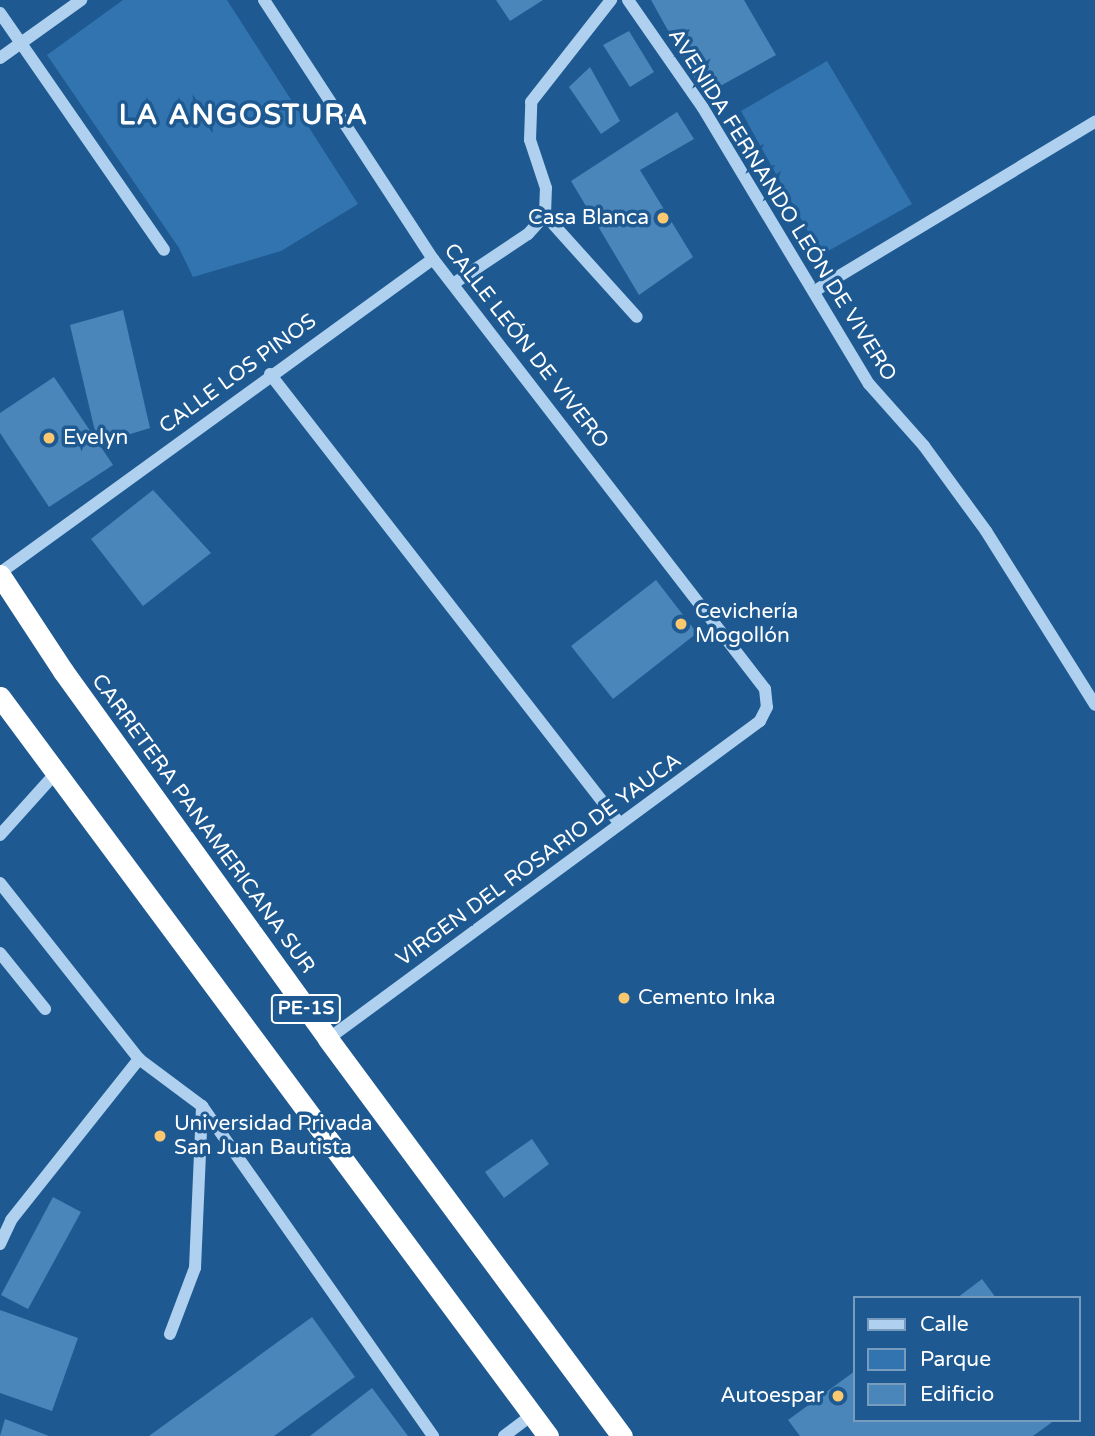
<!DOCTYPE html>
<meta charset="utf-8">
<style>
body{margin:0}
#map{position:relative;width:1095px;height:1436px;overflow:hidden;background:#1e5a91;font-family:"Varela Round",sans-serif}
div>[style]{position:absolute}
[style*='--x']{left:calc(var(--x)*1px);top:calc(var(--y)*1px);width:calc(var(--w)*1px);rotate:calc(var(--a)*1deg)}
.green>*{inset:0;background:#3274af}
.building>*{inset:0;background:#4b86ba}
.minor>*{height:12px;margin:-6px;padding:0 6px;transform-origin:6px;border-radius:6px;background:#afd0ee}
.highway>*{height:21px;margin:-10.5px;padding:0 10.5px;transform-origin:10.5px;border-radius:10.5px;background:#fff}
.dots>*{width:19px;height:19px;translate:-50% -50%;box-sizing:border-box;border:4px solid #1e5a91;border-radius:50%}
span{translate:-50% -50%;white-space:nowrap;text-align:center;line-height:1.15;-webkit-text-stroke:7px #1e5a91;paint-order:stroke}
.shield-label span{padding:2px 5px;background:#1e5a91;border:2px solid;border-radius:5px;-webkit-text-stroke-width:0}
.shield-label{font-size:19px;color:#fff;font-weight:700}
.street-label{font-size:21px;color:#fff}
.poi-label{font-size:21px;color:#fff}
.right{translate:-100% -50%;text-align:right}
.left{translate:0 -50%;text-align:left}
.district-label{font-size:28px;color:#fff;font-weight:700;letter-spacing:2px}
.legend{position:absolute;left:853px;top:1296px;width:228px;height:126px;box-sizing:border-box;background:#1e5a91;border:2px solid #789cbd;margin:0;padding:9px 12px;list-style:none;font-size:21px;color:#fff}
.legend li{display:flex;align-items:center;gap:14px;height:35px}
.legend b{width:35px;border:2px solid #789cbd}
</style>
<div id="map">
<div class="green">
<div style="clip-path:polygon(123px 0,227px 0,358px 204px,281px 251px,193px 277px,179px 248px,47px 55px)"></div>
<div style="clip-path:polygon(827px 61px,912px 204px,821px 255px,741px 111px)"></div>
</div>
<div class="building">
<div style="clip-path:polygon(496px 0,543px 0,510px 21px)"></div>
<div style="clip-path:polygon(651px 0,744px 0,776px 55px,704px 95px)"></div>
<div style="clip-path:polygon(629px 31px,654px 72px,630px 87px,603px 45px)"></div>
<div style="clip-path:polygon(590px 67px,620px 121px,601px 134px,569px 87px)"></div>
<div style="clip-path:polygon(677px 112px,694px 139px,640px 170px,693px 257px,639px 295px,571px 181px)"></div>
<div style="clip-path:polygon(123px 310px,150px 428px,98px 444px,70px 325px)"></div>
<div style="clip-path:polygon(54px 377px,113px 465px,49px 507px,0 433px,0 413px)"></div>
<div style="clip-path:polygon(153px 490px,211px 553px,143px 606px,91px 539px)"></div>
<div style="clip-path:polygon(656px 580px,697px 633px,613px 699px,571px 646px)"></div>
<div style="clip-path:polygon(532px 1139px,549px 1164px,504px 1198px,485px 1172px)"></div>
<div style="clip-path:polygon(53px 1197px,81px 1212px,28px 1309px,1px 1295px)"></div>
<div style="clip-path:polygon(982px 1279px,996px 1298px,957px 1298px)"></div>
<div style="clip-path:polygon(0 1310px,78px 1338px,52px 1411px,0 1393px)"></div>
<div style="clip-path:polygon(312px 1317px,355px 1377px,274px 1436px,149px 1436px)"></div>
<div style="clip-path:polygon(855px 1371px,855px 1420px,1055px 1420px,1033px 1436px,800px 1436px,788px 1420px)"></div>
<div style="clip-path:polygon(372px 1388px,408px 1436px,310px 1436px)"></div>
<div style="clip-path:polygon(5px 1419px,49px 1436px,0 1436px)"></div>
</div>
<div class="minor">
<div style="--x:264;--y:0;--w:309;--a:56.9"></div>
<div style="--x:433;--y:259;--w:543;--a:52.33"></div>
<div style="--x:765;--y:689;--w:18;--a:84"></div>
<div style="--x:767;--y:707;--w:16;--a:117"></div>
<div style="--x:760;--y:721;--w:536;--a:143.64"></div>
<div style="--x:628;--y:0;--w:131;--a:55.2"></div>
<div style="--x:703;--y:108;--w:322;--a:59"></div>
<div style="--x:869;--y:384;--w:83;--a:48.4"></div>
<div style="--x:924;--y:446;--w:105;--a:53.9"></div>
<div style="--x:986;--y:531;--w:205;--a:57.9"></div>
<div style="--x:0;--y:13;--w:288;--a:55.3"></div>
<div style="--x:0;--y:58;--w:100;--a:-35.6"></div>
<div style="--x:545;--y:215;--w:137;--a:48"></div>
<div style="--x:453;--y:284;--w:90;--a:-33.7"></div>
<div style="--x:528;--y:234;--w:25;--a:-48"></div>
<div style="--x:545;--y:215;--w:27;--a:-88"></div>
<div style="--x:546;--y:188;--w:51;--a:-108.4"></div>
<div style="--x:530;--y:140;--w:38;--a:-88"></div>
<div style="--x:531;--y:102;--w:130;--a:-51.9"></div>
<div style="--x:816;--y:290;--w:326;--a:-31.1"></div>
<div style="--x:270;--y:374;--w:570;--a:52.13"></div>
<div style="--x:0;--y:573;--w:535;--a:-35.95"></div>
<div style="--x:0;--y:835;--w:82;--a:-48"></div>
<div style="--x:0;--y:883;--w:224;--a:51.7"></div>
<div style="--x:139;--y:1059;--w:79;--a:36.7"></div>
<div style="--x:202;--y:1106;--w:403;--a:55"></div>
<div style="--x:0;--y:953;--w:72;--a:51.2"></div>
<div style="--x:0;--y:1244;--w:26;--a:-65"></div>
<div style="--x:11;--y:1220;--w:206;--a:-51.5"></div>
<div style="--x:170;--y:1334;--w:71;--a:-69.3"></div>
<div style="--x:195;--y:1268;--w:162;--a:-87.5"></div>
<div style="--x:504;--y:1436;--w:35;--a:-37"></div>
</div>
<div class="highway">
<div style="--x:0;--y:575;--w:115;--a:56.7"></div>
<div style="--x:63;--y:671;--w:453;--a:54.2"></div>
<div style="--x:328;--y:1039;--w:494;--a:53.5"></div>
<div style="--x:0;--y:697;--w:920;--a:53.44"></div>
</div>
<div class="dots">
<div style="left:663px;top:218px;background:#fcc86f"></div>
<div style="left:49px;top:438px;background:#fcc86f"></div>
<div style="left:681px;top:624px;background:#fcc86f"></div>
<div style="left:624px;top:998px;background:#fcc86f"></div>
<div style="left:160px;top:1136px;background:#fcc86f"></div>
<div style="left:838px;top:1396px;background:#fcc86f"></div>
</div>
<div class="shield-label">
<span style="left:306px;top:1009px">PE-1S</span>
</div>
<div class="street-label">
<span style="left:782px;top:205px;rotate:58deg">AVENIDA FERNANDO LEÓN DE VIVERO</span>
<span style="left:526px;top:346px;rotate:52deg">CALLE LEÓN DE VIVERO</span>
<span style="left:238px;top:374px;rotate:-36deg">CALLE LOS PINOS</span>
<span style="left:203px;top:824px;rotate:54deg">CARRETERA PANAMERICANA SUR</span>
<span style="left:539px;top:860px;rotate:-36deg">VIRGEN DEL ROSARIO DE YAUCA</span>
</div>
<div class="poi-label">
<span class="right" style="left:649px;top:218px">Casa Blanca</span>
<span class="left" style="left:63px;top:438px">Evelyn</span>
<span class="left" style="left:695px;top:624px">Cevichería<br>Mogollón</span>
<span class="left" style="left:638px;top:998px">Cemento Inka</span>
<span class="left" style="left:174px;top:1136px">Universidad Privada<br>San Juan Bautista</span>
<span class="right" style="left:824px;top:1396px">Autoespar</span>
</div>
<div class="district-label">
<span style="left:244px;top:115px">LA ANGOSTURA</span>
</div>
<ul class="legend">
<li><b style="height:9px;background:#afd0ee"></b>Calle</li>
<li><b style="height:19px;background:#3274af"></b>Parque</li>
<li><b style="height:19px;background:#4b86ba"></b>Edificio</li>
</ul>
</div>
